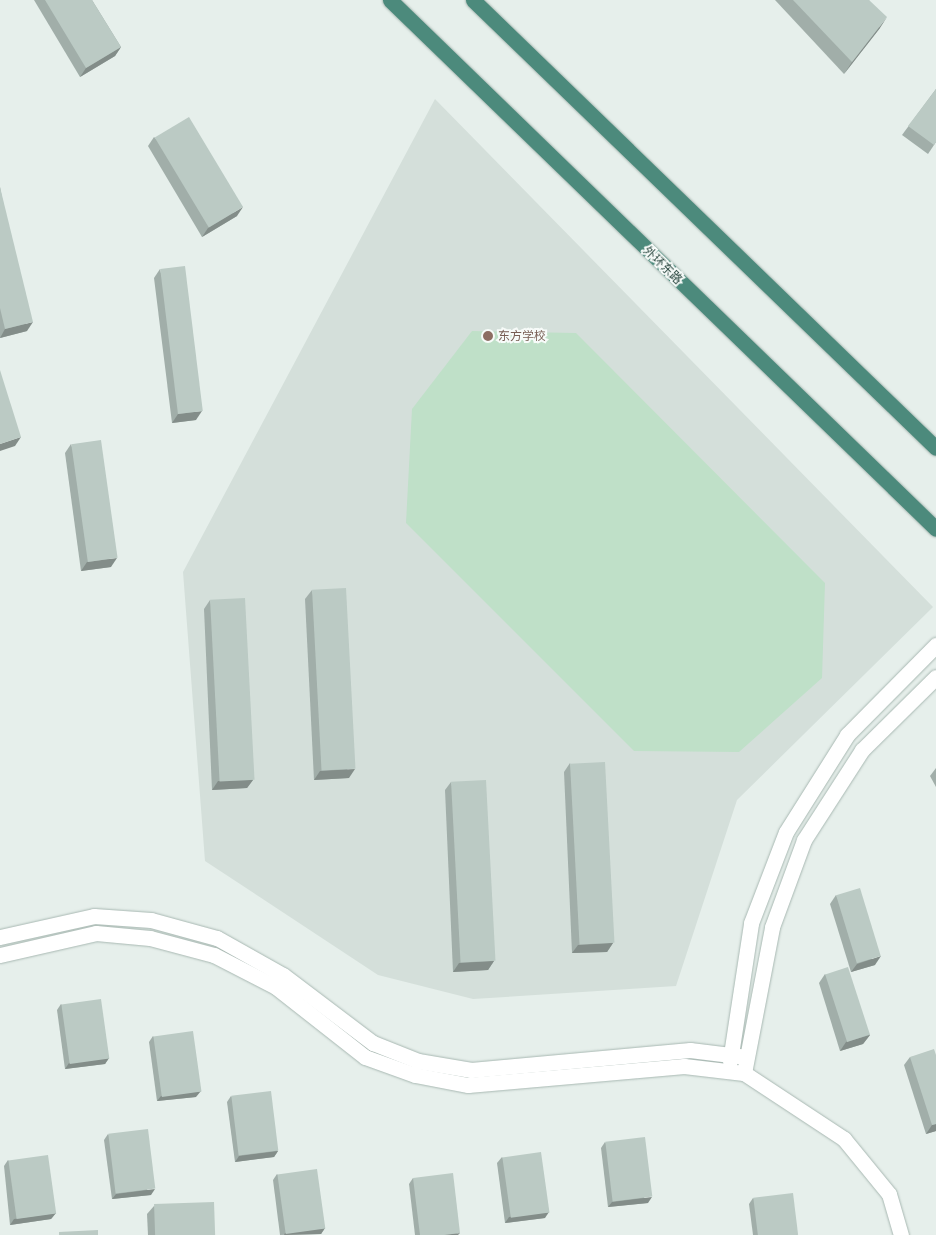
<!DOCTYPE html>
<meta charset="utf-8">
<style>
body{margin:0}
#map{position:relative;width:936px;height:1235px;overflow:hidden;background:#e6efeb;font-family:Manrope,"Noto Sans SC",sans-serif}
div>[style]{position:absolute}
.built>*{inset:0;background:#d4dfda}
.green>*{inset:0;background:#bfe0c8}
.roads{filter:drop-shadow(0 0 1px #a8b8b2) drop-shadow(0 0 1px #a8b8b2)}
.minor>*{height:15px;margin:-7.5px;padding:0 7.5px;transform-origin:7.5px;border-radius:7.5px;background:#fff}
.tertiary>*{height:15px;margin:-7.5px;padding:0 7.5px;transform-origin:7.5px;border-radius:7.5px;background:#fff}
.trunk>*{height:15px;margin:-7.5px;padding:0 7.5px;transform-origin:7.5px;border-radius:7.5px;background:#4c8a7c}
.wall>*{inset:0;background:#a1aea9}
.shaded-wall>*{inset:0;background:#838d89}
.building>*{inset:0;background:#bbcac4;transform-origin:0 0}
.dots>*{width:14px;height:14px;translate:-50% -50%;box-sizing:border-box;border:2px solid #f7fbf9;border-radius:50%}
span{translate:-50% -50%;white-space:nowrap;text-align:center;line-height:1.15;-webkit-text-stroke:4px #f7fbf9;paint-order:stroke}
.street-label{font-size:12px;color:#24423a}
.education-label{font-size:12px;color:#785e54}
.left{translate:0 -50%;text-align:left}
</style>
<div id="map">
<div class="built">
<div style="clip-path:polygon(435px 99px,933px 607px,737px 800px,676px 986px,473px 999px,378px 975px,205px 861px,183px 572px)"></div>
</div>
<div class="green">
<div style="clip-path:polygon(472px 331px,576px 333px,825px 583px,822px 678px,739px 752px,634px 751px,406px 523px,412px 409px)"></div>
</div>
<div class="roads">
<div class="minor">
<div style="left:744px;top:1073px;width:120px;rotate:33.4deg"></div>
<div style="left:844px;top:1139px;width:71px;rotate:50.7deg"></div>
<div style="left:889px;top:1194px;width:43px;rotate:73.7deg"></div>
</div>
<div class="tertiary">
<div style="left:0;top:937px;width:96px;rotate:-12.6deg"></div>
<div style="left:94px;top:916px;width:57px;rotate:4deg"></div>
<div style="left:151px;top:920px;width:68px;rotate:15.3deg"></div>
<div style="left:217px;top:938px;width:76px;rotate:29.3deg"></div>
<div style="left:283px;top:975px;width:113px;rotate:37.1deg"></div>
<div style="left:373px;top:1043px;width:48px;rotate:21.8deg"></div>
<div style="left:418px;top:1061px;width:54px;rotate:9.6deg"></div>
<div style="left:471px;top:1070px;width:220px;rotate:-5.2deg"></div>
<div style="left:690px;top:1050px;width:57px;rotate:7deg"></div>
<div style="left:0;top:955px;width:98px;rotate:-12.9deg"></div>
<div style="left:96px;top:933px;width:54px;rotate:5.3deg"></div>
<div style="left:150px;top:938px;width:66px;rotate:14.9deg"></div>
<div style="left:214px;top:955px;width:70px;rotate:27.3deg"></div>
<div style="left:276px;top:987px;width:113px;rotate:38.2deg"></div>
<div style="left:365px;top:1057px;width:53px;rotate:19.8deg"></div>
<div style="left:415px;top:1075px;width:54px;rotate:10.7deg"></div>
<div style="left:468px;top:1085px;width:217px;rotate:-5deg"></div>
<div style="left:684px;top:1066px;width:60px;rotate:6.7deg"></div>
<div style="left:744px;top:1073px;width:149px;rotate:-79.1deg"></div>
<div style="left:772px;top:927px;width:93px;rotate:-69.8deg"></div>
<div style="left:804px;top:840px;width:107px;rotate:-57.2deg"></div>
<div style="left:862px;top:750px;width:104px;rotate:-44.6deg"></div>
<div style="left:730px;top:1061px;width:140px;rotate:-81.3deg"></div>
<div style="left:751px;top:923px;width:97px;rotate:-69deg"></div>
<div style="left:786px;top:832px;width:115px;rotate:-57.8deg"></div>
<div style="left:847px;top:735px;width:127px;rotate:-45.3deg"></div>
</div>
<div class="trunk">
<div style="left:390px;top:0;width:760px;rotate:44.09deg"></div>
<div style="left:473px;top:0;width:644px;rotate:44.06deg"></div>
</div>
</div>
<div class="wall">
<div style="clip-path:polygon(34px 0,92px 0,121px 47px,115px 56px,80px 77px)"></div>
<div style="clip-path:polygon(775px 0,869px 0,880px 28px,844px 74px)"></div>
<div style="clip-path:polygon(936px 89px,936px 142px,928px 154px,902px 135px)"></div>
<div style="clip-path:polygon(154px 137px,237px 216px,202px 237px,148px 146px)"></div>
<div style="clip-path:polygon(0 187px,27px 331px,0 338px)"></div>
<div style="clip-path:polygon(160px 269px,196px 420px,172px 423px,154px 278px)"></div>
<div style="clip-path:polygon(71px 444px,111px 567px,81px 571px,65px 453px)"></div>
<div style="clip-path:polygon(312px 590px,349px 778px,314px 780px,305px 599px)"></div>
<div style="clip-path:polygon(210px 600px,253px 780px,247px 788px,212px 790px,204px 609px)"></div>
<div style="clip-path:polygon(570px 763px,613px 943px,607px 952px,572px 953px,564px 772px)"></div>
<div style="clip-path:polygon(936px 768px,936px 787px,930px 776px)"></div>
<div style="clip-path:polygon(451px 782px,494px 961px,488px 970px,453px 972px,445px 790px)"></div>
<div style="clip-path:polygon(836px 895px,875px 965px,851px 972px,830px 904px)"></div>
<div style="clip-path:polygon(825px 974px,870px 1035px,863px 1044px,840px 1051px,819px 983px)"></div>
<div style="clip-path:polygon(61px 1004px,109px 1058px,105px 1064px,65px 1069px,57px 1010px)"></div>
<div style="clip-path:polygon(153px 1036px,196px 1097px,157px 1101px,149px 1042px)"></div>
<div style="clip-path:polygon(936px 1055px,936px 1131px,926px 1134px,904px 1065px,910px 1057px)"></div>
<div style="clip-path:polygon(231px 1096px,278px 1151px,274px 1157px,235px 1162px,227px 1102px)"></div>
<div style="clip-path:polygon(108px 1134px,151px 1195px,112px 1199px,104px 1140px)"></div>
<div style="clip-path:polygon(605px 1142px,648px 1203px,608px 1207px,601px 1148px)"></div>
<div style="clip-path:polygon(502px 1157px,545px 1218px,505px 1223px,497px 1163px)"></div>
<div style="clip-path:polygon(8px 1160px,56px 1213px,51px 1219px,10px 1225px,4px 1166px)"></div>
<div style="clip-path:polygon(277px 1174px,325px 1228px,321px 1234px,280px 1235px,273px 1180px)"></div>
<div style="clip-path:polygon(413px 1178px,458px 1235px,415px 1235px,409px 1184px)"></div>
<div style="clip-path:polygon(753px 1198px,798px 1235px,753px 1235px,749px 1204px)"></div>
<div style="clip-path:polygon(154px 1206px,215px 1235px,148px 1235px,147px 1214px)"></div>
</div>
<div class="shaded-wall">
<div style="clip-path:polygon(887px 17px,880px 28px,844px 74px,852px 62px)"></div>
<div style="clip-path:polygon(121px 47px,115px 56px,80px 77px,86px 68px)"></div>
<div style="clip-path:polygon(243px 207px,237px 216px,202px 237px,208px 228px)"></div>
<div style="clip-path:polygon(33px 322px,27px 331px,0 338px,5px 329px)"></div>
<div style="clip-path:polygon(202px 411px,196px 420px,172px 423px,178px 414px)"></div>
<div style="clip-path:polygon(21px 437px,15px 446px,0 451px,0 444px)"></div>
<div style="clip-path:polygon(117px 558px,111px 567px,81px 571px,87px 562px)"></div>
<div style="clip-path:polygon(355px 769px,349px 778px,314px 780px,320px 771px)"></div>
<div style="clip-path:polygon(253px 780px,247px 788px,212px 790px,218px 781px)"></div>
<div style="clip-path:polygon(613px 943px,607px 952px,572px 953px,578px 945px)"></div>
<div style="clip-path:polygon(881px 956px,875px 965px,851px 972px,857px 964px)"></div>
<div style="clip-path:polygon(494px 961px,488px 970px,453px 972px,459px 963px)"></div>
<div style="clip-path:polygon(870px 1035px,863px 1044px,840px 1051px,846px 1042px)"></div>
<div style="clip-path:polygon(109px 1058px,105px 1064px,65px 1069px,69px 1063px)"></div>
<div style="clip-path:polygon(201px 1091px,196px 1097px,157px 1101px,161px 1096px)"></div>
<div style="clip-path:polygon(936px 1124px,936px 1131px,926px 1134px,932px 1125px)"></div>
<div style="clip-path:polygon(278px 1151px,274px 1157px,235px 1162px,239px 1156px)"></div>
<div style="clip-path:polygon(155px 1189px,151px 1195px,112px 1199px,116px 1194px)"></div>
<div style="clip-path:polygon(652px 1197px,648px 1203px,608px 1207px,612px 1202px)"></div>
<div style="clip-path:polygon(549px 1212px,545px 1218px,505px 1223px,509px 1217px)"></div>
<div style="clip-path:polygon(56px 1213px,51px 1219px,10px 1225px,14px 1219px)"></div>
<div style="clip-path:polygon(325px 1228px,321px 1234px,284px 1235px,285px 1233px)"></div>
<div style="clip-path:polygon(460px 1233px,458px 1235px,444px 1235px)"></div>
</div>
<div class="building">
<div style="clip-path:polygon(45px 0,92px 0,121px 47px,86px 68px)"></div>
<div style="clip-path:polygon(793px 0,869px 0,887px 17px,852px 62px)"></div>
<div style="clip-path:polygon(936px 89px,936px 142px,934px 145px,908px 126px)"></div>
<div style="left:189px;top:117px;width:105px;height:40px;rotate:59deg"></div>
<div style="clip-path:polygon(0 187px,33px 322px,5px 329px,0 308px)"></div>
<div style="left:185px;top:266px;width:146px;height:25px;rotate:83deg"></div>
<div style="clip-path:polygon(0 370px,21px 437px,0 444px)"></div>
<div style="left:101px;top:440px;width:119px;height:30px;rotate:82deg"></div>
<div style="left:346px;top:588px;width:181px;height:34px;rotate:87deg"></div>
<div style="left:245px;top:598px;width:182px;height:35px;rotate:87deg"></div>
<div style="left:605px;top:762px;width:181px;height:35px;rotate:87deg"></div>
<div style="left:486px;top:780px;width:181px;height:35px;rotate:87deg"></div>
<div style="left:860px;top:888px;width:71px;height:25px;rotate:73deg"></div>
<div style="left:848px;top:967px;width:71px;height:24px;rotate:72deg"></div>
<div style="left:101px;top:999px;width:60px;height:40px;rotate:82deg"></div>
<div style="left:193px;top:1031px;width:61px;height:40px;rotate:82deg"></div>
<div style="clip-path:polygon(934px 1049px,936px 1055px,936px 1124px,932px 1125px,910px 1057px)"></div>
<div style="left:271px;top:1091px;width:60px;height:40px;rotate:83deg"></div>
<div style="left:148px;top:1129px;width:60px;height:40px;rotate:83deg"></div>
<div style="left:645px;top:1137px;width:60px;height:40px;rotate:83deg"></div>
<div style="left:541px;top:1152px;width:61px;height:39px;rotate:82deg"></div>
<div style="left:48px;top:1155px;width:59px;height:40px;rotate:82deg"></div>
<div style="left:317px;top:1169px;width:60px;height:40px;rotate:82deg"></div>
<div style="clip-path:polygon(453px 1173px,460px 1233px,444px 1235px,420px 1235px,413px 1178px)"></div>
<div style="left:793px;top:1193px;width:42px;height:40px;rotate:83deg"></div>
<div style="left:214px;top:1202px;width:33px;height:60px;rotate:88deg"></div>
<div style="clip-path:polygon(98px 1230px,98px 1235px,59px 1235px,59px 1232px)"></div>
</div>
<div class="dots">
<div style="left:488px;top:336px;background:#8d6e63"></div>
</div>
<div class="street-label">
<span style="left:663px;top:265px;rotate:44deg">外环东路</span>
</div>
<div class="education-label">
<span class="left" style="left:498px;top:336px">东方学校</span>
</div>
</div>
